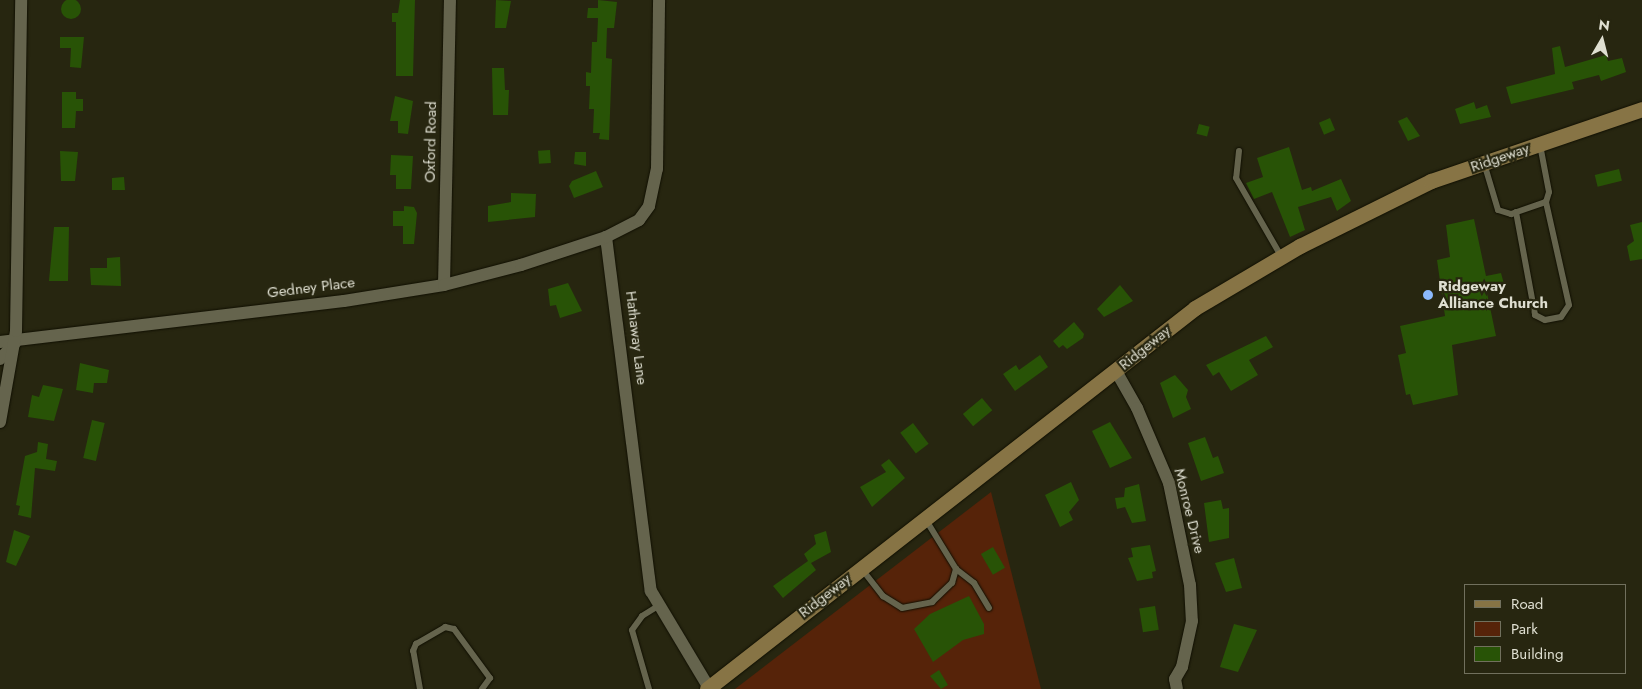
<!DOCTYPE html>
<style>
body{margin:0}
#map{position:relative;width:1642px;height:689px;overflow:hidden;background:#272610;font-family:Jost,sans-serif}
div>[style]{position:absolute}
.green>*{inset:0;background:#562309}
.building>*{inset:0;background:#285306;transform-origin:0 0}
.round{border-radius:50%}
.roads{filter:drop-shadow(0 0 1px #100f00) drop-shadow(0 0 1px #100f00)}
.lane>*{height:6px;margin:-3px;padding:0 3px;transform-origin:3px;border-radius:3px;background:#65644d}
.street>*{height:12px;margin:-6px;padding:0 6px;transform-origin:6px;border-radius:6px;background:#65644d}
.secondary>*{height:15px;margin:-7.5px;padding:0 7.5px;transform-origin:7.5px;border-radius:7.5px;background:#877445}
.dots>*{width:14px;height:14px;translate:-50% -50%;box-sizing:border-box;border:2px solid #272610;border-radius:50%}
span{translate:-50% -50%;white-space:nowrap;text-align:center;line-height:1.15;-webkit-text-stroke:4.5px #272610;paint-order:stroke}
.street-label{font-size:15px;color:#dfdfd1}
.poi-label{font-size:15px;color:#dfdfd1;font-weight:700}
.left{translate:0 -50%;text-align:left}
.legend{position:absolute;left:1464px;top:584px;width:162px;height:90px;box-sizing:border-box;background:#272610;border:1px solid #71705d;margin:0;padding:6px 9px;list-style:none;font-size:15px;color:#dfdfd1}
.legend li{display:flex;align-items:center;gap:10px;height:25px}
.legend b{width:25px;border:1px solid #71705d}
.north{position:absolute;left:1577px;top:15px;width:50px;height:50px;-webkit-text-stroke:4px #272610;paint-order:stroke;rotate:8deg;font-size:14px;font-weight:700;line-height:20px;text-align:center;color:#dfdfd1}
.north::after{content:'';display:block;margin:auto;width:18px;height:22px;background:#dfdfd1;clip-path:polygon(50% 0,100% 100%,50% 72%,0 100%)}
</style>
<div id="map">
<div class="green">
<div style="clip-path:polygon(991px 492px,1041px 689px,735px 689px)"></div>
</div>
<div class="building">
<div class="round" style="left:61px;top:-1px;width:20px;height:20px"></div>
<div style="clip-path:polygon(400px 0,415px 0,413px 76px,396px 76px,396px 22px,392px 22px,392px 13px,398px 13px)"></div>
<div style="clip-path:polygon(496px 0,511px 1px,506px 28px,495px 28px)"></div>
<div style="clip-path:polygon(598px 0,617px 2px,614px 28px,607px 28px,606px 58px,612px 59px,609px 140px,599px 139px,600px 133px,593px 133px,594px 109px,589px 109px,590px 86px,586px 86px,586px 72px,591px 73px,592px 42px,597px 42px,598px 18px,587px 18px,588px 8px,598px 8px)"></div>
<div style="clip-path:polygon(60px 37px,84px 37px,81px 68px,70px 67px,71px 48px,60px 48px)"></div>
<div style="clip-path:polygon(1560px 46px,1565px 67px,1606px 55px,1608px 61px,1622px 58px,1626px 72px,1601px 81px,1599px 75px,1572px 82px,1574px 89px,1511px 104px,1506px 87px,1555px 74px,1552px 48px)"></div>
<div style="clip-path:polygon(492px 68px,504px 68px,505px 90px,509px 90px,508px 115px,493px 115px)"></div>
<div style="clip-path:polygon(62px 92px,76px 92px,76px 99px,83px 99px,83px 111px,76px 111px,75px 128px,62px 128px)"></div>
<div style="clip-path:polygon(395px 96px,413px 101px,408px 134px,398px 133px,398px 121px,390px 121px)"></div>
<div style="clip-path:polygon(1474px 102px,1476px 109px,1487px 105px,1491px 117px,1460px 124px,1455px 109px)"></div>
<div style="clip-path:polygon(1407px 117px,1420px 136px,1408px 141px,1398px 121px)"></div>
<div style="left:1330px;top:118px;width:13px;height:12px;rotate:67deg"></div>
<div style="left:1199px;top:124px;width:11px;height:10px;rotate:15deg"></div>
<div style="clip-path:polygon(1289px 147px,1302px 190px,1311px 187px,1312px 191px,1341px 179px,1351px 201px,1337px 211px,1331px 197px,1298px 207px,1305px 230px,1290px 237px,1272px 192px,1254px 199px,1246px 183px,1263px 177px,1257px 158px)"></div>
<div style="left:550px;top:150px;width:13px;height:12px;rotate:86deg"></div>
<div style="clip-path:polygon(60px 151px,78px 152px,75px 181px,61px 181px)"></div>
<div style="clip-path:polygon(575px 152px,586px 152px,586px 166px,574px 164px)"></div>
<div style="clip-path:polygon(391px 155px,413px 156px,411px 189px,396px 189px,396px 175px,390px 175px)"></div>
<div style="left:1619px;top:169px;width:12px;height:25px;rotate:76deg"></div>
<div style="clip-path:polygon(596px 171px,603px 187px,574px 198px,569px 186px,572px 181px)"></div>
<div style="clip-path:polygon(124px 177px,125px 190px,112px 190px,112px 178px)"></div>
<div style="clip-path:polygon(511px 193px,536px 194px,535px 217px,488px 222px,488px 206px,511px 202px)"></div>
<div style="clip-path:polygon(404px 206px,414px 207px,417px 213px,414px 244px,403px 244px,403px 226px,393px 226px,393px 211px,404px 211px)"></div>
<div style="clip-path:polygon(1474px 219px,1486px 276px,1501px 273px,1504px 284px,1486px 288px,1496px 336px,1452px 345px,1458px 395px,1413px 405px,1410px 394px,1406px 395px,1398px 355px,1406px 353px,1400px 326px,1445px 316px,1437px 260px,1450px 257px,1446px 225px)"></div>
<div style="clip-path:polygon(1642px 222px,1642px 259px,1630px 261px,1627px 246px,1634px 241px,1630px 225px)"></div>
<div style="clip-path:polygon(54px 227px,69px 227px,68px 281px,49px 281px)"></div>
<div style="clip-path:polygon(120px 257px,121px 286px,91px 285px,90px 268px,107px 268px,107px 258px)"></div>
<div style="clip-path:polygon(568px 283px,582px 311px,560px 318px,556px 305px,550px 306px,548px 289px)"></div>
<div style="clip-path:polygon(1120px 285px,1133px 301px,1104px 317px,1097px 309px)"></div>
<div style="clip-path:polygon(1074px 322px,1084px 334px,1083px 338px,1067px 349px,1063px 345px,1059px 348px,1053px 341px)"></div>
<div style="clip-path:polygon(1266px 336px,1273px 347px,1249px 360px,1258px 375px,1231px 391px,1219px 372px,1213px 376px,1206px 365px)"></div>
<div style="clip-path:polygon(1040px 355px,1048px 367px,1015px 391px,1003px 374px,1016px 365px,1019px 370px)"></div>
<div style="clip-path:polygon(80px 363px,109px 370px,107px 383px,94px 383px,93px 393px,76px 390px)"></div>
<div style="clip-path:polygon(1175px 375px,1188px 390px,1186px 397px,1191px 409px,1173px 418px,1160px 383px)"></div>
<div style="clip-path:polygon(43px 385px,63px 389px,54px 421px,28px 417px,32px 395px,39px 397px)"></div>
<div style="left:982px;top:398px;width:16px;height:25px;rotate:50deg"></div>
<div style="left:92px;top:420px;width:13px;height:39px;rotate:13deg"></div>
<div style="clip-path:polygon(1110px 422px,1132px 458px,1110px 468px,1092px 431px)"></div>
<div style="left:913px;top:423px;width:26px;height:16px;rotate:53deg"></div>
<div style="clip-path:polygon(1205px 437px,1213px 458px,1218px 456px,1224px 473px,1201px 481px,1188px 443px)"></div>
<div style="clip-path:polygon(38px 442px,48px 444px,46px 459px,57px 461px,55px 471px,35px 468px,31px 518px,18px 515px,20px 506px,16px 505px,25px 456px,37px 452px)"></div>
<div style="clip-path:polygon(889px 459px,905px 478px,872px 507px,860px 487px,886px 472px,881px 465px)"></div>
<div style="clip-path:polygon(1071px 482px,1079px 500px,1069px 512px,1073px 520px,1060px 527px,1045px 495px)"></div>
<div style="clip-path:polygon(1139px 484px,1146px 521px,1132px 523px,1125px 507px,1117px 509px,1115px 498px,1124px 497px,1125px 488px)"></div>
<div style="clip-path:polygon(1221px 500px,1223px 509px,1229px 508px,1229px 538px,1209px 542px,1204px 503px)"></div>
<div style="clip-path:polygon(14px 530px,30px 536px,16px 566px,6px 562px)"></div>
<div style="clip-path:polygon(826px 531px,831px 552px,811px 563px,816px 570px,783px 598px,773px 586px,808px 561px,804px 554px,816px 544px,814px 535px)"></div>
<div style="clip-path:polygon(1150px 545px,1156px 571px,1152px 572px,1153px 578px,1137px 581px,1128px 558px,1133px 557px,1131px 548px)"></div>
<div style="left:993px;top:547px;width:24px;height:14px;rotate:60deg"></div>
<div style="clip-path:polygon(1234px 558px,1242px 588px,1226px 592px,1215px 563px)"></div>
<div style="clip-path:polygon(969px 596px,984px 624px,984px 634px,963px 640px,933px 662px,914px 629px,930px 614px)"></div>
<div style="left:1155px;top:606px;width:24px;height:16px;rotate:81deg"></div>
<div style="clip-path:polygon(1234px 624px,1257px 630px,1238px 672px,1220px 667px)"></div>
<div style="clip-path:polygon(939px 670px,948px 685px,941px 689px,930px 676px)"></div>
</div>
<div class="roads">
<div class="lane">
<div style="left:1239px;top:151px;width:27px;rotate:96deg"></div>
<div style="left:1236px;top:178px;width:90px;rotate:60deg"></div>
<div style="left:1484px;top:163px;width:49px;rotate:73.4deg"></div>
<div style="left:1498px;top:210px;width:14px;rotate:17deg"></div>
<div style="left:1511px;top:214px;width:37px;rotate:-19deg"></div>
<div style="left:1546px;top:202px;width:10px;rotate:-73deg"></div>
<div style="left:1549px;top:192px;width:48px;rotate:-100.8deg"></div>
<div style="left:1516px;top:212px;width:105px;rotate:79.5deg"></div>
<div style="left:1535px;top:315px;width:11px;rotate:27deg"></div>
<div style="left:1545px;top:320px;width:16px;rotate:-11deg"></div>
<div style="left:1561px;top:317px;width:14px;rotate:-56deg"></div>
<div style="left:1569px;top:305px;width:106px;rotate:-102.6deg"></div>
<div style="left:861px;top:568px;width:36px;rotate:52deg"></div>
<div style="left:883px;top:596px;width:22px;rotate:32deg"></div>
<div style="left:902px;top:608px;width:31px;rotate:-11deg"></div>
<div style="left:932px;top:602px;width:28px;rotate:-44deg"></div>
<div style="left:952px;top:583px;width:15px;rotate:-74deg"></div>
<div style="left:956px;top:569px;width:57px;rotate:-121.5deg"></div>
<div style="left:956px;top:569px;width:23px;rotate:38deg"></div>
<div style="left:974px;top:583px;width:29px;rotate:59deg"></div>
<div style="left:420px;top:689px;width:39px;rotate:-100deg"></div>
<div style="left:413px;top:651px;width:8px;rotate:-67deg"></div>
<div style="left:416px;top:644px;width:34px;rotate:-30deg"></div>
<div style="left:445px;top:627px;width:9px;rotate:13deg"></div>
<div style="left:454px;top:629px;width:61px;rotate:53.7deg"></div>
<div style="left:490px;top:678px;width:14px;rotate:126deg"></div>
<div style="left:649px;top:689px;width:61px;rotate:-106.1deg"></div>
<div style="left:632px;top:630px;width:17px;rotate:-54deg"></div>
<div style="left:642px;top:616px;width:19px;rotate:-32deg"></div>
</div>
<div class="street">
<div style="left:606px;top:237px;width:357px;rotate:82.8deg"></div>
<div style="left:651px;top:591px;width:113px;rotate:59.1deg"></div>
<div style="left:444px;top:285px;width:285px;rotate:-88.8deg"></div>
<div style="left:0;top:342px;width:346px;rotate:-6.8deg"></div>
<div style="left:344px;top:301px;width:101px;rotate:-9.1deg"></div>
<div style="left:444px;top:285px;width:80px;rotate:-14.6deg"></div>
<div style="left:521px;top:265px;width:89px;rotate:-18.2deg"></div>
<div style="left:606px;top:237px;width:37px;rotate:-27deg"></div>
<div style="left:639px;top:220px;width:17px;rotate:-54deg"></div>
<div style="left:649px;top:206px;width:38px;rotate:-78deg"></div>
<div style="left:657px;top:169px;width:169px;rotate:-89.3deg"></div>
<div style="left:0;top:359px;width:22px;rotate:-47deg"></div>
<div style="left:1116px;top:371px;width:43px;rotate:60.4deg"></div>
<div style="left:1137px;top:408px;width:82px;rotate:66.9deg"></div>
<div style="left:1169px;top:483px;width:104px;rotate:78.4deg"></div>
<div style="left:1190px;top:585px;width:36px;rotate:87deg"></div>
<div style="left:1192px;top:621px;width:47px;rotate:102.3deg"></div>
<div style="left:1182px;top:667px;width:14px;rotate:120deg"></div>
<div style="left:1175px;top:679px;width:10px;rotate:79deg"></div>
<div style="left:0;top:422px;width:92px;rotate:-80deg"></div>
<div style="left:16px;top:331px;width:331px;rotate:-89.1deg"></div>
</div>
<div class="secondary">
<div style="left:707px;top:689px;width:619px;rotate:-37.98deg"></div>
<div style="left:1195px;top:308px;width:122px;rotate:-30.6deg"></div>
<div style="left:1300px;top:246px;width:146px;rotate:-26.4deg"></div>
<div style="left:1431px;top:181px;width:223px;rotate:-18.8deg"></div>
</div>
</div>
<div class="dots">
<div style="left:1428px;top:295px;background:#8bb9fc"></div>
</div>
<div class="street-label">
<span style="left:431px;top:142px;rotate:-89deg">Oxford Road</span>
<span style="left:1500px;top:158px;rotate:-19deg">Ridgeway</span>
<span style="left:311px;top:288px;rotate:-7deg">Gedney Place</span>
<span style="left:636px;top:338px;rotate:83deg">Hathaway Lane</span>
<span style="left:1145px;top:348px;rotate:-39deg">Ridgeway</span>
<span style="left:1189px;top:511px;rotate:76deg">Monroe Drive</span>
<span style="left:825px;top:596px;rotate:-38deg">Ridgeway</span>
</div>
<div class="poi-label">
<span class="left" style="left:1438px;top:295px">Ridgeway<br>Alliance Church</span>
</div>
<ul class="legend">
<li><b style="height:6px;background:#877445"></b>Road</li>
<li><b style="height:14px;background:#562309"></b>Park</li>
<li><b style="height:14px;background:#285306"></b>Building</li>
</ul>
<div class="north">N</div>
</div>
